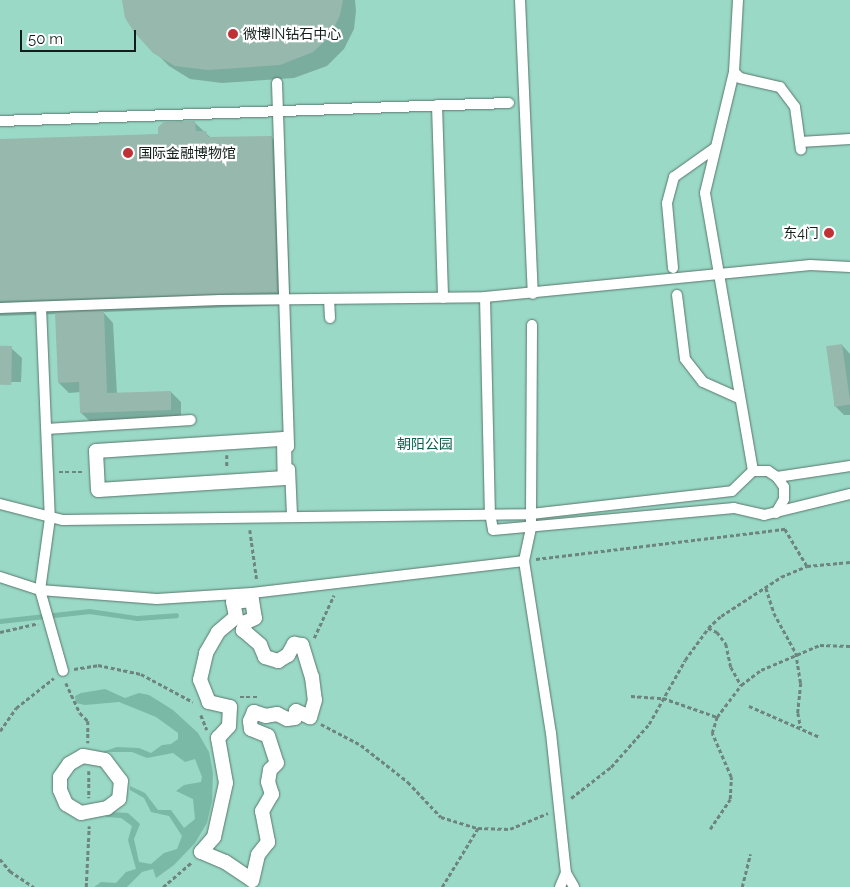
<!DOCTYPE html>
<meta charset="utf-8">
<style>
body{margin:0}
#map{position:relative;width:850px;height:887px;overflow:hidden;background:#d5f6ec;font-family:Raleway,"Noto Sans SC",sans-serif}
div>[style]{position:absolute}
.green>*{inset:0;background:#9ad9c6;transform-origin:0 0}
.water>*{inset:0;background:#7bb9a7}
.shadow>*{inset:0;background:#0003}
.stream>*{height:4.5px;margin:-2.25px;padding:0 2.25px;transform-origin:2.25px;border-radius:2.25px;background:#7bb9a7}
.building>*{inset:0;background:#97b8ad;transform-origin:0 0}
.path>*{height:2.5px;margin-top:-1.25px;transform-origin:0;background:repeating-linear-gradient(90deg,#6e857e 0 4px,transparent 0 6.5px)}
.roads{filter:drop-shadow(0 0 1px #58776d) drop-shadow(0 0 1px #58776d)}
.service>*{height:10px;margin:-5px;padding:0 5px;transform-origin:5px;border-radius:5px;background:#fff}
.pedestrian>*{height:14px;margin:-7px;padding:0 7px;transform-origin:7px;border-radius:7px;background:#fff}
.dots>*{width:14px;height:14px;translate:-50% -50%;box-sizing:border-box;border:2px solid #fff;border-radius:50%}
span{translate:-50% -50%;white-space:nowrap;text-align:center;line-height:1.15;-webkit-text-stroke:4.5px #fff;paint-order:stroke}
.poi-label{font-size:14px;color:#111e1a}
.left{translate:0 -50%;text-align:left}
.right{translate:-100% -50%;text-align:right}
.park-label{font-size:14px;color:#0f6250}
.scale{position:absolute;left:20px;top:30px;width:116px;height:22px;box-sizing:border-box;border:2px solid #111e1a;border-top:0;padding-left:6px;font-size:15px;line-height:18px;white-space:nowrap;color:#111e1a;-webkit-text-stroke:4px #fff;paint-order:stroke}
</style>
<div id="map">
<div class="green">
<div style="left:0;top:0;width:850px;height:887px"></div>
</div>
<div class="water">
<div style="clip-path:polygon(105px 689px,125px 698px,139px 693px,149px 695px,173px 710px,198px 733px,209px 752px,213px 773px,212px 801px,207px 823px,195px 843px,174px 865px,156px 878px,153px 869px,142px 872px,127px 887px,94px 887px,101px 882px,116px 883px,126px 872px,136px 869px,128px 840px,132px 826px,121px 818px,106px 817px,111px 812px,128px 813px,140px 824px,134px 839px,139px 862px,151px 864px,164px 853px,177px 849px,182px 836px,169px 816px,151px 812px,144px 798px,130px 790px,130px 786px,145px 793px,158px 810px,171px 810px,184px 828px,195px 819px,193px 799px,176px 791px,184px 785px,201px 782px,202px 777px,195px 759px,185px 762px,173px 753px,147px 758px,132px 752px,102px 752px,117px 747px,139px 748px,151px 753px,162px 745px,171px 744px,178px 739px,178px 733px,156px 717px,119px 702px,85px 705px,76px 703px,75px 696px,81px 693px)"></div>
</div>
<div class="shadow">
<div style="clip-path:polygon(125px 0,355px 0,356px 11px,354px 29px,344px 49px,327px 66px,294px 78px,222px 83px,190px 79px,169px 66px,135px 32px)"></div>
<div style="clip-path:polygon(194px 122px,211px 138px,271px 137px,285px 151px,290px 305px,103px 312px,113px 323px,117px 394px,171px 392px,181px 402px,181px 420px,92px 423px,81px 413px,81px 392px,69px 393px,59px 383px,57px 314px,0 316px,0 141px,159px 135px)"></div>
<div style="clip-path:polygon(842px 345px,850px 354px,850px 415px,844px 415px,834px 405px)"></div>
<div style="clip-path:polygon(0 348px,11px 348px,22px 358px,21px 382px,0 382px)"></div>
</div>
<div class="stream">
<div style="left:0;top:621px;width:90px;rotate:-6.4deg"></div>
<div style="left:89px;top:611px;width:49px;rotate:8.3deg"></div>
<div style="left:137px;top:618px;width:39px;rotate:-4deg"></div>
</div>
<div class="building">
<div style="clip-path:polygon(122px 0,343px 0,340px 15px,330px 36px,313px 52px,280px 65px,208px 70px,175px 66px,153px 53px,134px 32px,125px 18px)"></div>
<div style="clip-path:polygon(195px 121px,196px 131px,206px 131px,208px 137px,272px 136px,277px 292px,0 301px,0 139px,158px 134px,158px 127px,164px 122px)"></div>
<div style="clip-path:polygon(104px 311px,107px 393px,171px 391px,171px 410px,80px 413px,79px 382px,58px 383px,55px 313px)"></div>
<div style="left:842px;top:344px;width:61px;height:16px;rotate:82deg"></div>
<div style="left:12px;top:346px;width:39px;height:12px;rotate:91deg"></div>
</div>
<div class="path">
<div style="left:227px;top:455px;width:12px;rotate:90deg"></div>
<div style="left:59px;top:472px;width:24px"></div>
<div style="left:250px;top:530px;width:51px;rotate:82.2deg"></div>
<div style="left:536px;top:559px;width:251px;rotate:-6.9deg"></div>
<div style="left:785px;top:529px;width:43px;rotate:59.3deg"></div>
<div style="left:766px;top:588px;width:26px;rotate:72deg"></div>
<div style="left:774px;top:613px;width:46px;rotate:61.2deg"></div>
<div style="left:796px;top:653px;width:30px;rotate:81deg"></div>
<div style="left:801px;top:683px;width:30px;rotate:96deg"></div>
<div style="left:798px;top:713px;width:15px;rotate:79deg"></div>
<div style="left:708px;top:628px;width:10px;rotate:24deg"></div>
<div style="left:717px;top:632px;width:15px;rotate:53deg"></div>
<div style="left:726px;top:644px;width:24px;rotate:78deg"></div>
<div style="left:731px;top:667px;width:21px;rotate:61deg"></div>
<div style="left:0;top:632px;width:39px;rotate:-13deg"></div>
<div style="left:314px;top:638px;width:47px;rotate:-65.1deg"></div>
<div style="left:74px;top:669px;width:24px;rotate:-9deg"></div>
<div style="left:98px;top:665px;width:44px;rotate:11.8deg"></div>
<div style="left:141px;top:674px;width:59px;rotate:28.3deg"></div>
<div style="left:66px;top:683px;width:33px;rotate:65deg"></div>
<div style="left:80px;top:713px;width:11px;rotate:45deg"></div>
<div style="left:88px;top:721px;width:22px;rotate:90deg"></div>
<div style="left:631px;top:696px;width:32px;rotate:4deg"></div>
<div style="left:663px;top:698px;width:57px;rotate:19.4deg"></div>
<div style="left:240px;top:697px;width:19px"></div>
<div style="left:749px;top:706px;width:77px;rotate:23.6deg"></div>
<div style="left:201px;top:715px;width:16px;rotate:68deg"></div>
<div style="left:321px;top:724px;width:45px;rotate:27.7deg"></div>
<div style="left:361px;top:745px;width:60px;rotate:38.2deg"></div>
<div style="left:408px;top:782px;width:48px;rotate:46.7deg"></div>
<div style="left:441px;top:817px;width:39px;rotate:17deg"></div>
<div style="left:478px;top:828px;width:32px;rotate:2deg"></div>
<div style="left:510px;top:829px;width:41px;rotate:-22.8deg"></div>
<div style="left:0;top:731px;width:28px;rotate:-55deg"></div>
<div style="left:16px;top:708px;width:48px;rotate:-38.3deg"></div>
<div style="left:89px;top:771px;width:27px;rotate:90deg"></div>
<div style="left:571px;top:798px;width:51px;rotate:-37.8deg"></div>
<div style="left:611px;top:767px;width:57px;rotate:-48.5deg"></div>
<div style="left:649px;top:724px;width:73px;rotate:-60.6deg"></div>
<div style="left:685px;top:660px;width:39px;rotate:-54deg"></div>
<div style="left:708px;top:628px;width:18px;rotate:-43deg"></div>
<div style="left:721px;top:616px;width:72px;rotate:-33deg"></div>
<div style="left:781px;top:577px;width:28px;rotate:-23deg"></div>
<div style="left:807px;top:566px;width:43px;rotate:-5.3deg"></div>
<div style="left:710px;top:829px;width:36px;rotate:-56deg"></div>
<div style="left:730px;top:799px;width:22px;rotate:-87deg"></div>
<div style="left:731px;top:777px;width:48px;rotate:-113.4deg"></div>
<div style="left:712px;top:733px;width:17px;rotate:-73deg"></div>
<div style="left:717px;top:717px;width:40px;rotate:-53deg"></div>
<div style="left:741px;top:685px;width:25px;rotate:-37deg"></div>
<div style="left:761px;top:670px;width:64px;rotate:-23deg"></div>
<div style="left:820px;top:645px;width:30px;rotate:2deg"></div>
<div style="left:0;top:859px;width:16px;rotate:50deg"></div>
<div style="left:10px;top:871px;width:29px;rotate:34deg"></div>
<div style="left:86px;top:887px;width:61px;rotate:-87.2deg"></div>
<div style="left:163px;top:887px;width:38px;rotate:-41deg"></div>
<div style="left:442px;top:887px;width:69px;rotate:-58.6deg"></div>
<div style="left:742px;top:887px;width:34px;rotate:-76deg"></div>
</div>
<div class="roads">
<div class="service">
<div style="left:520px;top:0;width:294px;rotate:87.5deg"></div>
<div style="left:738px;top:0;width:72px;rotate:93.2deg"></div>
<div style="left:734px;top:72px;width:124px;rotate:103.5deg"></div>
<div style="left:705px;top:193px;width:282px;rotate:80.2deg"></div>
<div style="left:734px;top:72px;width:8px;rotate:45deg"></div>
<div style="left:740px;top:78px;width:41px;rotate:12.7deg"></div>
<div style="left:780px;top:87px;width:25px;rotate:53deg"></div>
<div style="left:795px;top:107px;width:43px;rotate:82.1deg"></div>
<div style="left:277px;top:83px;width:364px;rotate:88.1deg"></div>
<div style="left:437px;top:105px;width:193px;rotate:88.2deg"></div>
<div style="left:0;top:121px;width:509px;rotate:-2.03deg"></div>
<div style="left:800px;top:142px;width:50px;rotate:-3.4deg"></div>
<div style="left:673px;top:268px;width:65px;rotate:-95.3deg"></div>
<div style="left:667px;top:203px;width:27px;rotate:-75deg"></div>
<div style="left:674px;top:177px;width:50px;rotate:-35.3deg"></div>
<div style="left:677px;top:295px;width:64px;rotate:82.9deg"></div>
<div style="left:685px;top:359px;width:29px;rotate:52deg"></div>
<div style="left:703px;top:382px;width:39px;rotate:24deg"></div>
<div style="left:485px;top:297px;width:216px;rotate:88.7deg"></div>
<div style="left:490px;top:513px;width:17px;rotate:80deg"></div>
<div style="left:493px;top:530px;width:242px;rotate:-5.2deg"></div>
<div style="left:734px;top:508px;width:31px;rotate:13deg"></div>
<div style="left:764px;top:515px;width:89px;rotate:-13.7deg"></div>
<div style="left:329px;top:299px;width:19px;rotate:87deg"></div>
<div style="left:41px;top:307px;width:211px;rotate:87.6deg"></div>
<div style="left:50px;top:518px;width:73px;rotate:97.9deg"></div>
<div style="left:40px;top:590px;width:84px;rotate:74.1deg"></div>
<div style="left:0;top:308px;width:220px;rotate:-2.1deg"></div>
<div style="left:220px;top:300px;width:265px;rotate:-0.6deg"></div>
<div style="left:485px;top:297px;width:327px;rotate:-5.6deg"></div>
<div style="left:810px;top:265px;width:40px;rotate:2.9deg"></div>
<div style="left:532px;top:325px;width:203px;rotate:90.3deg"></div>
<div style="left:531px;top:528px;width:34px;rotate:102deg"></div>
<div style="left:524px;top:561px;width:174px;rotate:81.1deg"></div>
<div style="left:551px;top:733px;width:141px;rotate:83.9deg"></div>
<div style="left:566px;top:873px;width:16px;rotate:60deg"></div>
<div style="left:47px;top:429px;width:144px;rotate:-3.6deg"></div>
<div style="left:290px;top:469px;width:46px;rotate:87.5deg"></div>
<div style="left:0;top:504px;width:65px;rotate:14.3deg"></div>
<div style="left:63px;top:520px;width:468px;rotate:-0.7deg"></div>
<div style="left:531px;top:514px;width:202px;rotate:-6.5deg"></div>
<div style="left:732px;top:491px;width:29px;rotate:-44deg"></div>
<div style="left:753px;top:471px;width:15px"></div>
<div style="left:768px;top:471px;width:11px;rotate:34deg"></div>
<div style="left:777px;top:477px;width:74px;rotate:-8.6deg"></div>
<div style="left:776px;top:513px;width:16px;rotate:-60deg"></div>
<div style="left:784px;top:499px;width:12px;rotate:-90deg"></div>
<div style="left:784px;top:487px;width:12px;rotate:-125deg"></div>
<div style="left:0;top:577px;width:42px;rotate:18deg"></div>
<div style="left:40px;top:590px;width:117px;rotate:4.4deg"></div>
<div style="left:157px;top:599px;width:95px;rotate:-3.6deg"></div>
<div style="left:252px;top:593px;width:274px;rotate:-6.7deg"></div>
<div style="left:560px;top:887px;width:15px;rotate:-67deg"></div>
</div>
<div class="pedestrian">
<div style="left:284px;top:439px;width:39px;rotate:89deg"></div>
<div style="left:285px;top:478px;width:187px;rotate:176.3deg"></div>
<div style="left:98px;top:490px;width:39px;rotate:-93deg"></div>
<div style="left:96px;top:451px;width:188px;rotate:-3.7deg"></div>
<div style="left:252px;top:600px;width:18px;rotate:81deg"></div>
<div style="left:255px;top:618px;width:10px;rotate:156deg"></div>
<div style="left:246px;top:622px;width:9px;rotate:111deg"></div>
<div style="left:243px;top:630px;width:23px;rotate:41deg"></div>
<div style="left:260px;top:645px;width:13px;rotate:67deg"></div>
<div style="left:265px;top:657px;width:14px;rotate:17deg"></div>
<div style="left:278px;top:661px;width:12px;rotate:-31deg"></div>
<div style="left:288px;top:655px;width:13px;rotate:-61deg"></div>
<div style="left:294px;top:644px;width:8px;rotate:7deg"></div>
<div style="left:302px;top:645px;width:34px;rotate:73deg"></div>
<div style="left:312px;top:677px;width:23px;rotate:83deg"></div>
<div style="left:315px;top:700px;width:18px;rotate:106deg"></div>
<div style="left:310px;top:717px;width:15px;rotate:-157deg"></div>
<div style="left:296px;top:711px;width:7px;rotate:98deg"></div>
<div style="left:295px;top:718px;width:8px;rotate:173deg"></div>
<div style="left:287px;top:719px;width:11px;rotate:-153deg"></div>
<div style="left:277px;top:714px;width:11px;rotate:170deg"></div>
<div style="left:266px;top:716px;width:13px;rotate:-162deg"></div>
<div style="left:254px;top:712px;width:10px;rotate:114deg"></div>
<div style="left:250px;top:721px;width:8px;rotate:83deg"></div>
<div style="left:251px;top:729px;width:18px;rotate:22deg"></div>
<div style="left:268px;top:736px;width:28px;rotate:72deg"></div>
<div style="left:277px;top:763px;width:10px;rotate:135deg"></div>
<div style="left:270px;top:770px;width:12px;rotate:99deg"></div>
<div style="left:268px;top:782px;width:13px;rotate:72deg"></div>
<div style="left:272px;top:794px;width:20px;rotate:120deg"></div>
<div style="left:262px;top:811px;width:32px;rotate:79deg"></div>
<div style="left:268px;top:842px;width:16px;rotate:128deg"></div>
<div style="left:258px;top:855px;width:26px;rotate:103deg"></div>
<div style="left:252px;top:880px;width:32px;rotate:-146deg"></div>
<div style="left:225px;top:862px;width:26px;rotate:-157deg"></div>
<div style="left:201px;top:852px;width:20px;rotate:-49deg"></div>
<div style="left:214px;top:837px;width:55px;rotate:-77.5deg"></div>
<div style="left:226px;top:783px;width:46px;rotate:-100.1deg"></div>
<div style="left:218px;top:738px;width:16px;rotate:-47deg"></div>
<div style="left:229px;top:726px;width:19px;rotate:-87deg"></div>
<div style="left:230px;top:707px;width:22px;rotate:-167deg"></div>
<div style="left:209px;top:702px;width:24px;rotate:-112deg"></div>
<div style="left:200px;top:680px;width:28px;rotate:-77deg"></div>
<div style="left:206px;top:653px;width:24px;rotate:-60deg"></div>
<div style="left:218px;top:632px;width:23px;rotate:-40deg"></div>
<div style="left:236px;top:617px;width:15px;rotate:-101deg"></div>
<div style="left:233px;top:602px;width:19px;rotate:-6deg"></div>
<div style="left:83px;top:756px;width:22px;rotate:10deg"></div>
<div style="left:105px;top:760px;width:26px;rotate:53deg"></div>
<div style="left:121px;top:781px;width:18px;rotate:96deg"></div>
<div style="left:119px;top:799px;width:15px;rotate:143deg"></div>
<div style="left:107px;top:808px;width:26px;rotate:169deg"></div>
<div style="left:81px;top:813px;width:17px;rotate:-149deg"></div>
<div style="left:66px;top:804px;width:15px;rotate:-113deg"></div>
<div style="left:60px;top:790px;width:13px;rotate:-90deg"></div>
<div style="left:60px;top:777px;width:16px;rotate:-55deg"></div>
<div style="left:69px;top:764px;width:16px;rotate:-30deg"></div>
</div>
</div>
<div class="dots">
<div style="left:233px;top:34px;background:#c03136"></div>
<div style="left:128px;top:153px;background:#c03136"></div>
<div style="left:829px;top:233px;background:#c03136"></div>
</div>
<div class="poi-label">
<span class="left" style="left:243px;top:34px">微博IN钻石中心</span>
<span class="left" style="left:138px;top:153px">国际金融博物馆</span>
<span class="right" style="left:819px;top:233px">东4门</span>
</div>
<div class="park-label">
<span style="left:425px;top:444px">朝阳公园</span>
</div>
<div class="scale">50 m</div>
</div>
